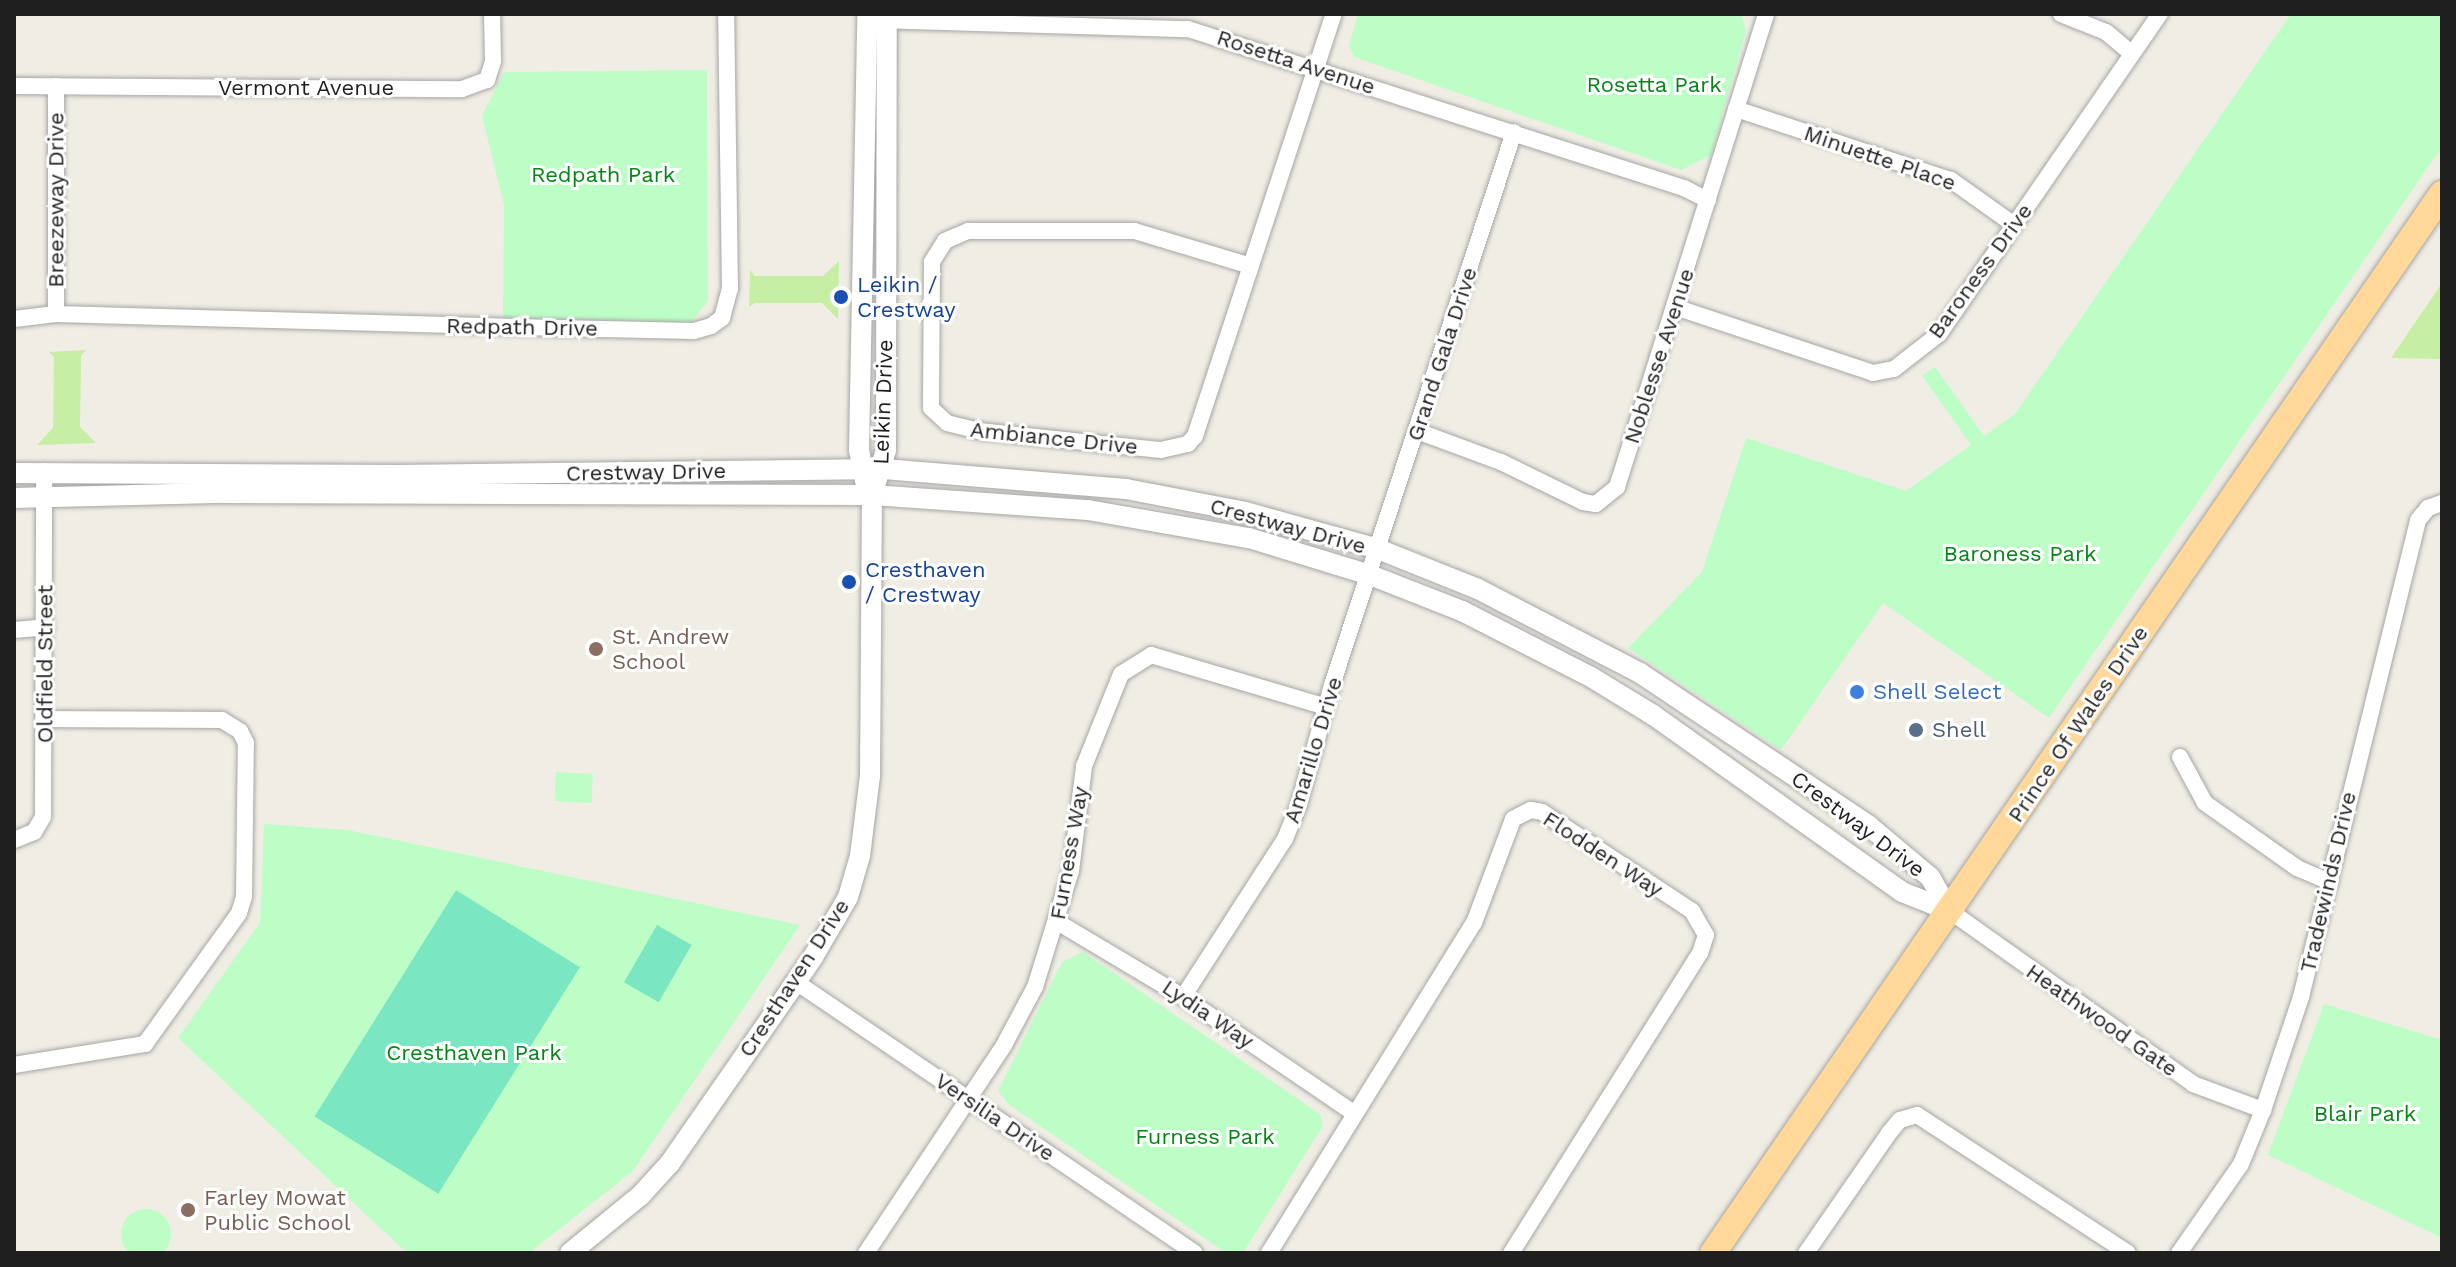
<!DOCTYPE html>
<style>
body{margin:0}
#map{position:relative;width:2456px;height:1267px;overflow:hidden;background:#f0ede4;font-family:"Work Sans",sans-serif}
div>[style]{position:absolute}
.grass>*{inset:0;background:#c6efa5}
.park>*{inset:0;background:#bdfec6;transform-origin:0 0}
.round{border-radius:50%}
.pitch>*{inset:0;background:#7be6c2;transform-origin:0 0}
.roads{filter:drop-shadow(0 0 2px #a6a6a6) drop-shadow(0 0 2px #a6a6a6)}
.minor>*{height:16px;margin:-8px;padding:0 8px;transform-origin:8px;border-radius:8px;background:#fff}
.tertiary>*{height:20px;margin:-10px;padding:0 10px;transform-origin:10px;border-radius:10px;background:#fff}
.primary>*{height:26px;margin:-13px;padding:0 13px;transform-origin:13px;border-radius:13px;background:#ffd89a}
.dots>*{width:22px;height:22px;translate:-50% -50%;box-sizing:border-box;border:4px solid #fff;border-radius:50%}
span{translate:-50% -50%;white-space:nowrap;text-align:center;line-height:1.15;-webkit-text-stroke:6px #fff;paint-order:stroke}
.street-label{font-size:22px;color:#1f1f1f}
.park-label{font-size:22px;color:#028714}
.transit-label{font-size:22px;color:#164399}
.left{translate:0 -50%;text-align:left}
.education-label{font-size:22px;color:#785e54}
.shop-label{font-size:22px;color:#366cbe}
.service-label{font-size:22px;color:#4e5e75}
.frame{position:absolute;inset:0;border:16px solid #1f1f1f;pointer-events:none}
</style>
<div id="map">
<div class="grass">
<div style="clip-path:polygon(839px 261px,838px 319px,822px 303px,755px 303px,749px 307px,750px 270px,755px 276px,823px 276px)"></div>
<div style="clip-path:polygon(2442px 283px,2442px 359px,2391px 358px)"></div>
<div style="clip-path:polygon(86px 350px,81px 356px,80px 427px,96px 443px,37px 445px,53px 428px,54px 357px,49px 352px)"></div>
</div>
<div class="park">
<div style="clip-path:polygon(1358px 14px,1741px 14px,1746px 30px,1711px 155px,1681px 170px,1354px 57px,1349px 46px)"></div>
<div style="clip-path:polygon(2291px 14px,2442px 14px,2442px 147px,2049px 718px,1883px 603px,1781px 750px,1628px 648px,1702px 572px,1746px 438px,1906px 491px,1971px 445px,1922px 376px,1935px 367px,1984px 436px,2015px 414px)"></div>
<div style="clip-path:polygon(707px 70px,708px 301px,687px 328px,503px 325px,504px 205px,482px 116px,504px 72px)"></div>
<div style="left:556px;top:772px;width:37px;height:29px;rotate:3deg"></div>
<div style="clip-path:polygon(264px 824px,348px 830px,800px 925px,633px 1171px,529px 1253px,407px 1253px,178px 1038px,260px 923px)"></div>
<div style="clip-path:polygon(1083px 952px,1320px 1114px,1323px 1126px,1243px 1253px,1226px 1253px,1008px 1104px,998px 1091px,1062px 962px)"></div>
<div style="clip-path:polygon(2324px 1004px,2442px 1040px,2442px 1238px,2268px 1155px)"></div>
<div class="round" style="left:121px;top:1209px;width:50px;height:50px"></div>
</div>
<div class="pitch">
<div style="left:456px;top:890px;width:146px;height:267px;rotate:32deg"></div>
<div style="left:657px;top:925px;width:40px;height:66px;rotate:30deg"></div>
</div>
<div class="roads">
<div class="minor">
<div style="left:2061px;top:14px;width:48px;rotate:21.8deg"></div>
<div style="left:2106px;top:32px;width:34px;rotate:40deg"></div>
<div style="left:877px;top:20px;width:311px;rotate:1.7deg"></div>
<div style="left:1188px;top:29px;width:521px;rotate:17.77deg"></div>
<div style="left:1684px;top:188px;width:27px;rotate:27deg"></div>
<div style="left:14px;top:86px;width:448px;rotate:0.4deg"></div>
<div style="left:462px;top:89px;width:27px;rotate:-20deg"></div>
<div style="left:487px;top:80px;width:20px;rotate:-72deg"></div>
<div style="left:493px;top:61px;width:47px;rotate:-91.2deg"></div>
<div style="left:1736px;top:109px;width:226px;rotate:18.3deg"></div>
<div style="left:1951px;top:180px;width:77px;rotate:35.5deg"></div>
<div style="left:1251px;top:266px;width:122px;rotate:-163.3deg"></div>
<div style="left:1134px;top:231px;width:166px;rotate:180deg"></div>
<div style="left:968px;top:231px;width:25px;rotate:157deg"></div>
<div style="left:945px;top:241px;width:25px;rotate:122deg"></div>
<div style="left:932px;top:262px;width:146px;rotate:90.4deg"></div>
<div style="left:931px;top:408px;width:22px;rotate:43deg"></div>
<div style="left:947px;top:423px;width:33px;rotate:14deg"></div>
<div style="left:979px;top:431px;width:183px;rotate:6deg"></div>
<div style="left:1161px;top:450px;width:28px;rotate:-13deg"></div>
<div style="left:1188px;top:444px;width:11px;rotate:-49deg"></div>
<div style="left:1195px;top:436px;width:444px;rotate:-71.8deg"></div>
<div style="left:1675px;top:307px;width:209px;rotate:18.4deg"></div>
<div style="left:1873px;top:373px;width:21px;rotate:-11deg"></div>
<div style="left:1894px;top:369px;width:57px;rotate:-37.9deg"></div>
<div style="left:1939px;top:334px;width:389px;rotate:-55.4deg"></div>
<div style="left:56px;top:314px;width:228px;rotate:-90deg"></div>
<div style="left:14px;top:319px;width:42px;rotate:-6.8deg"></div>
<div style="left:56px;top:314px;width:497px;rotate:1.6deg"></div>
<div style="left:553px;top:328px;width:141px;rotate:1.2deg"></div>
<div style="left:694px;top:331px;width:18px;rotate:-16deg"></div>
<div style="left:711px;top:326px;width:14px;rotate:-36deg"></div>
<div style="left:722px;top:318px;width:30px;rotate:-75deg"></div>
<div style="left:730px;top:289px;width:275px;rotate:-90.8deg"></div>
<div style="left:1417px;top:431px;width:90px;rotate:20.3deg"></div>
<div style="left:1501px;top:462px;width:91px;rotate:26deg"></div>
<div style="left:1583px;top:502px;width:13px;rotate:9deg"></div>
<div style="left:1596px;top:504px;width:27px;rotate:-39deg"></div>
<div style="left:1617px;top:487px;width:496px;rotate:-72.5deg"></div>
<div style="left:14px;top:630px;width:32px;rotate:-5deg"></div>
<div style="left:2180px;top:757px;width:52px;rotate:61.5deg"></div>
<div style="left:2205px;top:803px;width:113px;rotate:35.2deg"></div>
<div style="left:2297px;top:868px;width:36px;rotate:23deg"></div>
<div style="left:14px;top:840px;width:22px;rotate:-22deg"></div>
<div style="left:34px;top:832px;width:17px;rotate:-59deg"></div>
<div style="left:43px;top:817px;width:346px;rotate:-89.8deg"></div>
<div style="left:1950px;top:911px;width:298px;rotate:35.4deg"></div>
<div style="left:2193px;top:1084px;width:75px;rotate:20.4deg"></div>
<div style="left:1059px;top:923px;width:144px;rotate:30.8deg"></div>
<div style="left:1183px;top:997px;width:207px;rotate:34.2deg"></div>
<div style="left:796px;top:982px;width:482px;rotate:34.2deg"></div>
<div style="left:1183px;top:997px;width:188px;rotate:-57.2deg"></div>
<div style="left:1285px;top:839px;width:38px;rotate:-68deg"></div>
<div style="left:1299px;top:804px;width:123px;rotate:-74.5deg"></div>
<div style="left:1332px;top:685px;width:582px;rotate:-71.78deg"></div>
<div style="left:14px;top:1065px;width:133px;rotate:-9.1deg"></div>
<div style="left:145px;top:1044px;width:161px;rotate:-54.3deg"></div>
<div style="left:239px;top:913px;width:17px;rotate:-73deg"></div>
<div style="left:244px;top:897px;width:154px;rotate:-89.3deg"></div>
<div style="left:246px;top:743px;width:13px;rotate:-117deg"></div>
<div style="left:240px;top:731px;width:21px;rotate:-149deg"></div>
<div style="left:222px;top:720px;width:177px;rotate:-179.7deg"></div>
<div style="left:866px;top:1253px;width:250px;rotate:-56.4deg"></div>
<div style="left:1004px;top:1045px;width:66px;rotate:-61.9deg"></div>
<div style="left:1035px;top:987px;width:121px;rotate:-72.8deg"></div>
<div style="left:1071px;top:871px;width:106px;rotate:-82.9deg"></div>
<div style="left:1084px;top:766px;width:99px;rotate:-68.1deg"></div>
<div style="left:1121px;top:674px;width:36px;rotate:-32deg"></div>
<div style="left:1151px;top:655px;width:183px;rotate:16.5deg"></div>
<div style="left:1269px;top:1253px;width:388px;rotate:-58.2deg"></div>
<div style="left:1474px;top:923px;width:111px;rotate:-69.4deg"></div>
<div style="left:1513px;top:819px;width:20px;rotate:-27deg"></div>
<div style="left:1531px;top:810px;width:11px;rotate:10deg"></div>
<div style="left:1542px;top:812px;width:180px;rotate:33.4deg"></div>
<div style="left:1692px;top:911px;width:28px;rotate:60deg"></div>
<div style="left:1706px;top:935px;width:19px;rotate:108deg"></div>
<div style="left:1700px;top:953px;width:355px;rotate:122.2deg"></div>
<div style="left:1806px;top:1253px;width:146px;rotate:-55.3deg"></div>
<div style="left:1889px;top:1133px;width:17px;rotate:-50deg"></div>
<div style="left:1900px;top:1120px;width:18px;rotate:-16deg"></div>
<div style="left:1917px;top:1115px;width:252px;rotate:33.2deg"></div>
<div style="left:2179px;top:1253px;width:108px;rotate:-55.1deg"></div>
<div style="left:2241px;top:1164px;width:58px;rotate:-67.8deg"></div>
<div style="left:2263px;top:1110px;width:119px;rotate:-71.4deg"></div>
<div style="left:2301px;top:997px;width:491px;rotate:-76.2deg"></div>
<div style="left:2418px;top:520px;width:16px;rotate:-50deg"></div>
<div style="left:2428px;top:508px;width:15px;rotate:-20deg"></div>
</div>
<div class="tertiary">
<div style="left:14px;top:473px;width:383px;rotate:0.3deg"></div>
<div style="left:397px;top:475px;width:487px;rotate:-0.7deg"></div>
<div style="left:884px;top:469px;width:243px;rotate:4.7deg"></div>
<div style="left:1126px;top:489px;width:121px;rotate:10.9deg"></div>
<div style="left:1245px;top:512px;width:138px;rotate:15.5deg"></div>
<div style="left:1378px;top:549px;width:108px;rotate:21.8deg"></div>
<div style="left:1478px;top:589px;width:182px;rotate:27.4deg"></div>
<div style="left:1640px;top:673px;width:275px;rotate:33.7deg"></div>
<div style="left:1869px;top:826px;width:80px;rotate:39.9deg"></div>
<div style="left:1930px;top:877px;width:39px;rotate:60deg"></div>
<div style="left:865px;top:481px;width:32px;rotate:-101deg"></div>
<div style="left:859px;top:450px;width:436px;rotate:-88.9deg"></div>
<div style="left:14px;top:498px;width:210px;rotate:-1.4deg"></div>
<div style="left:224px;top:493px;width:648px;rotate:0.18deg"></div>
<div style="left:872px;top:495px;width:217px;rotate:4deg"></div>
<div style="left:1088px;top:510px;width:163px;rotate:9.9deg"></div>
<div style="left:1249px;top:538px;width:127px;rotate:17deg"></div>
<div style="left:1370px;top:575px;width:99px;rotate:21.4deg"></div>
<div style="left:1462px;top:611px;width:145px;rotate:27.1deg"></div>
<div style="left:1591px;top:677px;width:73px;rotate:31.5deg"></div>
<div style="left:1653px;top:715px;width:305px;rotate:35.4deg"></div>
<div style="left:1902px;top:892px;width:52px;rotate:21.6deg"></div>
<div style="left:570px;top:1253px;width:90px;rotate:-39.2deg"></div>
<div style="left:640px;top:1196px;width:45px;rotate:-47.7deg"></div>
<div style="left:670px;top:1163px;width:251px;rotate:-55.2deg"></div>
<div style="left:813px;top:957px;width:69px;rotate:-59.7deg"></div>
<div style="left:848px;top:897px;width:43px;rotate:-73.7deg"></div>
<div style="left:860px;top:856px;width:81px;rotate:-82.9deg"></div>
<div style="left:870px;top:776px;width:281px;rotate:-89.6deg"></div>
<div style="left:872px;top:495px;width:47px;rotate:-72.7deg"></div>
<div style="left:886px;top:450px;width:436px;rotate:-89.9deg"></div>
</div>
<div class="primary">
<div style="left:1713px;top:1253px;width:1286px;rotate:-55.46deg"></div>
</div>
</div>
<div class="dots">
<div style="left:841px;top:297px;background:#1a4fb4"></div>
<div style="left:849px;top:582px;background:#1a4fb4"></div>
<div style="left:596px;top:649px;background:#8d6e63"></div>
<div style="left:1857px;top:692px;background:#3f7fe0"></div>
<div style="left:1916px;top:730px;background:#5c6f8a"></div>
<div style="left:188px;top:1210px;background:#8d6e63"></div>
</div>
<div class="street-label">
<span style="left:1296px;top:62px;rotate:18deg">Rosetta Avenue</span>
<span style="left:306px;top:88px">Vermont Avenue</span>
<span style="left:1880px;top:158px;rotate:19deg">Minuette Place</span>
<span style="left:56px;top:200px;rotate:-90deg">Breezeway Drive</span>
<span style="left:1980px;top:271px;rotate:-54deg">Baroness Drive</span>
<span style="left:522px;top:327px;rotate:1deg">Redpath Drive</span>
<span style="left:1442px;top:354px;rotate:-72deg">Grand Gala Drive</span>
<span style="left:1659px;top:356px;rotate:-72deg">Noblesse Avenue</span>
<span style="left:883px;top:402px;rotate:-88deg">Leikin Drive</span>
<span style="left:1054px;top:438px;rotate:6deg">Ambiance Drive</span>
<span style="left:646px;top:472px;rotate:-1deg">Crestway Drive</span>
<span style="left:1288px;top:526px;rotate:15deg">Crestway Drive</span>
<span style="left:45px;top:664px;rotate:-90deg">Oldfield Street</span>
<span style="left:2078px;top:724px;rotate:-56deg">Prince Of Wales Drive</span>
<span style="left:1313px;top:750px;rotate:-73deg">Amarillo Drive</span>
<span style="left:1858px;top:824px;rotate:37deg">Crestway Drive</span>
<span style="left:1069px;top:853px;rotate:-80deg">Furness Way</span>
<span style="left:1603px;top:854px;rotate:33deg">Flodden Way</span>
<span style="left:2328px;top:882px;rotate:-77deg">Tradewinds Drive</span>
<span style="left:794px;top:978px;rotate:-57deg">Cresthaven Drive</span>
<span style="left:1208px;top:1014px;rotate:34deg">Lydia Way</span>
<span style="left:2102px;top:1020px;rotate:35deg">Heathwood Gate</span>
<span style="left:995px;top:1117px;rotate:34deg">Versilia Drive</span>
</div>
<div class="park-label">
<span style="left:1654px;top:85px">Rosetta Park</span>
<span style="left:603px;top:175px">Redpath Park</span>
<span style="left:2020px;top:554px">Baroness Park</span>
<span style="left:474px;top:1053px">Cresthaven Park</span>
<span style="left:2365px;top:1114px">Blair Park</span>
<span style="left:1205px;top:1137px">Furness Park</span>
</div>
<div class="transit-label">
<span class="left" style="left:857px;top:297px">Leikin /<br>Crestway</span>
<span class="left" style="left:865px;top:582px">Cresthaven<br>/ Crestway</span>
</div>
<div class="education-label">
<span class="left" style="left:612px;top:649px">St. Andrew<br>School</span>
<span class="left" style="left:204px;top:1210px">Farley Mowat<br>Public School</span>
</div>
<div class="shop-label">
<span class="left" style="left:1873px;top:692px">Shell Select</span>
</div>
<div class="service-label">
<span class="left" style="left:1932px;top:730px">Shell</span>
</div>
<div class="frame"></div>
</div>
